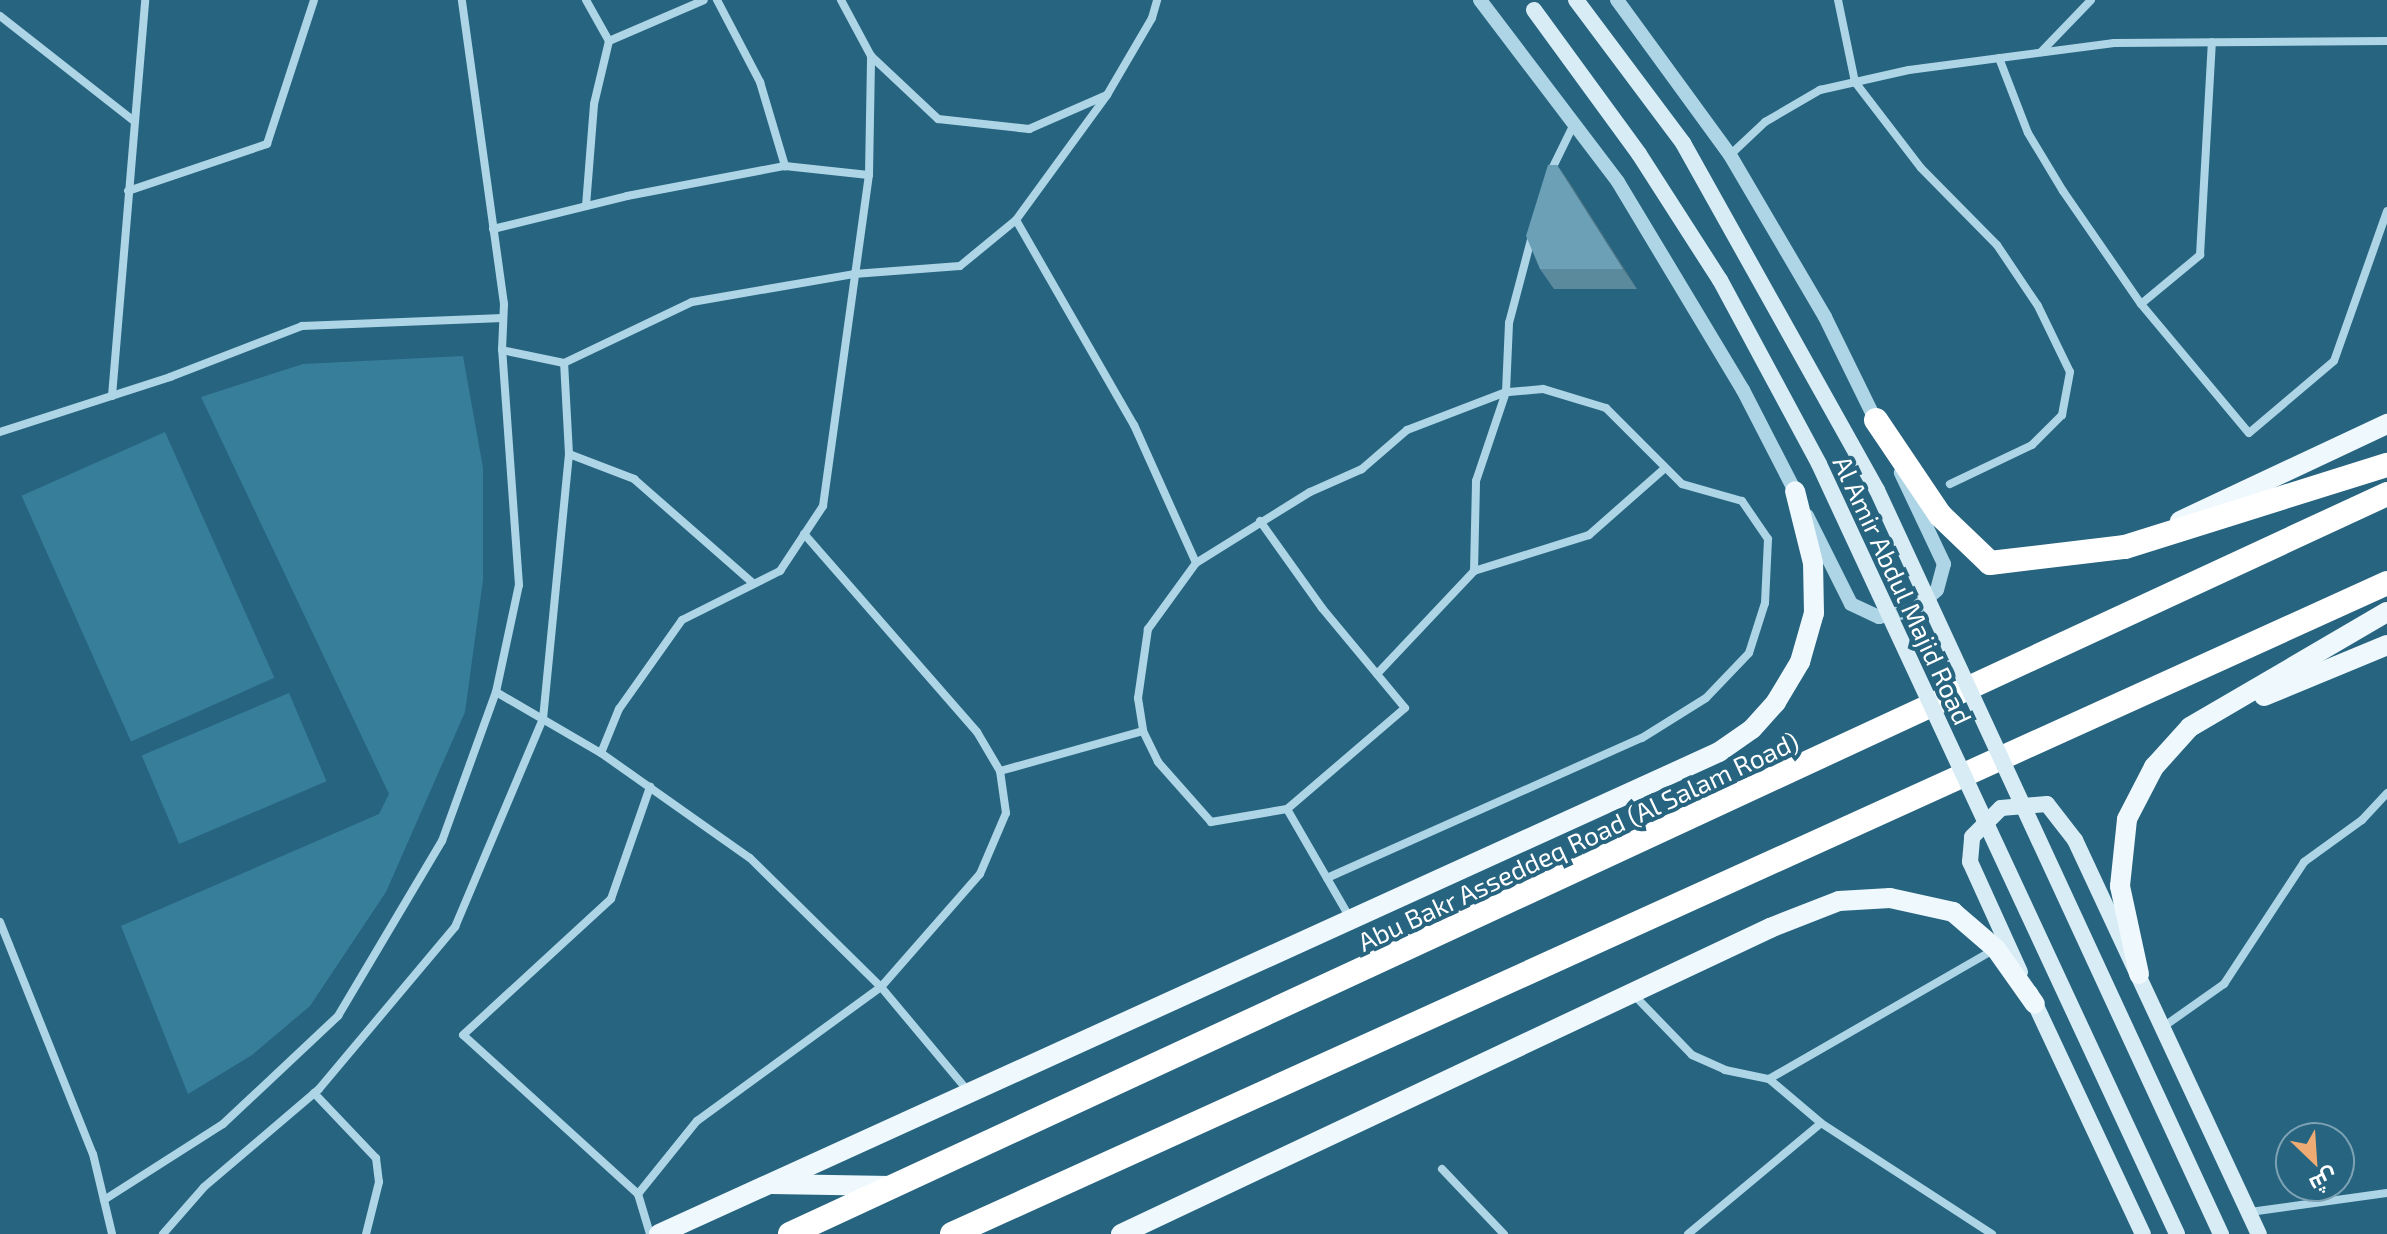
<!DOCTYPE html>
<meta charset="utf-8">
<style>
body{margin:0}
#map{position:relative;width:2387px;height:1234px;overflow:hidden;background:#276480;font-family:"Exo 2",Cairo,sans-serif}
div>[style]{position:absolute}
.green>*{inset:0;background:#377e9b;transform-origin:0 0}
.minor>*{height:8px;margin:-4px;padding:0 4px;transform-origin:4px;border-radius:4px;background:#add5e6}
.tertiary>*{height:14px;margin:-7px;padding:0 7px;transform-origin:7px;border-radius:7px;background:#add5e6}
.secondary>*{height:16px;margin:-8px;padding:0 8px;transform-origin:8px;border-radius:8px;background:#d7ecf5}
.primary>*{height:20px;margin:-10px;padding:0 10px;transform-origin:10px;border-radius:10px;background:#eef8fd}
.motorway>*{height:24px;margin:-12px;padding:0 12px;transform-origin:12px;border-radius:12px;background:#fff}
.secondary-bridge>*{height:16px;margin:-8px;padding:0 8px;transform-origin:8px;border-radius:8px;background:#d7ecf5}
.wall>*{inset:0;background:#5c8a9d}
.shaded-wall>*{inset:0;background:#4b707f}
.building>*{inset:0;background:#6ba0b6}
span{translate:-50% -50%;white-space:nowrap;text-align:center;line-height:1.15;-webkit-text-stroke:8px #276480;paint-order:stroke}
.street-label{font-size:26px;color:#fff}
.north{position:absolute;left:2275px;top:1122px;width:80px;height:80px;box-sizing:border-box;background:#276480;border:2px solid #7da2b3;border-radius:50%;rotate:155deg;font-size:22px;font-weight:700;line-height:32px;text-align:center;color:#fff}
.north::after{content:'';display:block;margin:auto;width:28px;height:36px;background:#eeab73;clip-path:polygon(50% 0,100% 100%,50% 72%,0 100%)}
</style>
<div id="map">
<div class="green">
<div style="clip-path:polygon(463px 356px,483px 468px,483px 580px,465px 712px,386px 892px,310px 1006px,252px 1055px,188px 1094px,121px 926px,379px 814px,389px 794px,201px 397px,303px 364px)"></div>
<div style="left:165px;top:432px;width:269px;height:157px;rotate:66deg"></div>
<div style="left:289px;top:693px;width:96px;height:160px;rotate:67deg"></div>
</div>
<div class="minor">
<div style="left:717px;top:0;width:93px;rotate:62.3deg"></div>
<div style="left:760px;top:82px;width:88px;rotate:73.4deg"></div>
<div style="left:841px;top:0;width:64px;rotate:61.8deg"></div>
<div style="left:871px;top:56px;width:92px;rotate:43.2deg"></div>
<div style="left:938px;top:119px;width:92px;rotate:6.3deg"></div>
<div style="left:1029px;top:129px;width:85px;rotate:-23.6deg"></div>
<div style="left:1107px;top:95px;width:89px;rotate:-59.7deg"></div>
<div style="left:1152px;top:18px;width:19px;rotate:-74deg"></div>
<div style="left:1838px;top:0;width:84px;rotate:78.3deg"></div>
<div style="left:1855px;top:82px;width:108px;rotate:52.5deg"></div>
<div style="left:1921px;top:168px;width:108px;rotate:45.4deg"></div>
<div style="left:1997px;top:245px;width:73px;rotate:56.1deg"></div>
<div style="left:2038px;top:306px;width:73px;rotate:64.1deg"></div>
<div style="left:2070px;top:372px;width:44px;rotate:100.5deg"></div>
<div style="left:2062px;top:415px;width:42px;rotate:135deg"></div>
<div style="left:2032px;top:445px;width:91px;rotate:154.6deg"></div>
<div style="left:0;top:16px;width:170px;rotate:38.1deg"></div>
<div style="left:609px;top:41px;width:103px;rotate:-23.3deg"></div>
<div style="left:2041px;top:52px;width:72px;rotate:-46.1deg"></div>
<div style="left:1999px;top:58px;width:80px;rotate:68.9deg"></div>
<div style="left:2028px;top:133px;width:68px;rotate:58.9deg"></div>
<div style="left:2063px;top:191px;width:137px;rotate:55.4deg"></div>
<div style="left:2141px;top:304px;width:168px;rotate:50.1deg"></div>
<div style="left:2249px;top:433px;width:111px;rotate:-40.3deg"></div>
<div style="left:2334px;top:361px;width:159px;rotate:-70.5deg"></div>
<div style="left:1730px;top:155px;width:48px;rotate:-43.3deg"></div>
<div style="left:1765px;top:122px;width:64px;rotate:-30.2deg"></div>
<div style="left:1820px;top:90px;width:91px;rotate:-12.7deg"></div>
<div style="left:1909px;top:70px;width:207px;rotate:-7.5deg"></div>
<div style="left:2114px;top:43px;width:273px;rotate:-0.4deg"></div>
<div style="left:1550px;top:173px;width:55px;rotate:-63.9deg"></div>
<div style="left:128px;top:191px;width:147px;rotate:-18.7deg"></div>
<div style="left:267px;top:144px;width:151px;rotate:-71.9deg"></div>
<div style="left:586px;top:206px;width:102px;rotate:-85.5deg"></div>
<div style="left:594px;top:104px;width:65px;rotate:-76.6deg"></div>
<div style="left:609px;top:41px;width:47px;rotate:-119.3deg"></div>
<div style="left:1016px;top:220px;width:237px;rotate:60.1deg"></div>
<div style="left:1134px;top:425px;width:151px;rotate:65.8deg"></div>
<div style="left:493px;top:229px;width:138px;rotate:-13.8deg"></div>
<div style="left:627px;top:196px;width:161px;rotate:-10.8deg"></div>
<div style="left:785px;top:166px;width:84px;rotate:6.1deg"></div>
<div style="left:2141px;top:304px;width:77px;rotate:-39.7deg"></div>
<div style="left:2200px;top:255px;width:213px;rotate:-86.8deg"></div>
<div style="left:564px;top:363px;width:142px;rotate:-25.5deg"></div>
<div style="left:692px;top:302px;width:164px;rotate:-9.8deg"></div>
<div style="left:854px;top:274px;width:106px;rotate:-4.3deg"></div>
<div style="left:960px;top:266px;width:72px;rotate:-39.4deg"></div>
<div style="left:1016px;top:220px;width:155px;rotate:-53.9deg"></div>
<div style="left:112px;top:396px;width:397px;rotate:-85.2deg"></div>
<div style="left:0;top:432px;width:179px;rotate:-17.9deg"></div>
<div style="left:170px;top:377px;width:142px;rotate:-21.1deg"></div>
<div style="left:302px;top:326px;width:201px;rotate:-2.3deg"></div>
<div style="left:569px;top:454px;width:70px;rotate:21deg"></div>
<div style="left:634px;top:479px;width:159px;rotate:41.2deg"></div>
<div style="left:1260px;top:521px;width:107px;rotate:54.5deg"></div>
<div style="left:1322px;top:608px;width:130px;rotate:50.3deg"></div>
<div style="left:1405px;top:708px;width:155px;rotate:139.4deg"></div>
<div style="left:1474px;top:571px;width:90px;rotate:-88.7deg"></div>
<div style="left:1476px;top:481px;width:94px;rotate:-71.4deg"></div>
<div style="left:1506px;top:392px;width:69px;rotate:-87.5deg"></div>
<div style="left:1509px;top:323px;width:90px;rotate:-75.2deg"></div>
<div style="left:1377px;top:674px;width:141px;rotate:-46.7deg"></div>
<div style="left:1474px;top:571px;width:121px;rotate:-17.4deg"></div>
<div style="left:1589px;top:535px;width:101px;rotate:-41.4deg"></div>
<div style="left:496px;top:692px;width:121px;rotate:30.2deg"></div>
<div style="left:601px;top:753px;width:182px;rotate:35.2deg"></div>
<div style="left:750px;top:858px;width:184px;rotate:44.6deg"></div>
<div style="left:881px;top:987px;width:134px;rotate:50.1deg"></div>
<div style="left:601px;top:753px;width:48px;rotate:-67.8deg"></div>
<div style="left:619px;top:709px;width:109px;rotate:-54.7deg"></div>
<div style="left:682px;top:620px;width:110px;rotate:-26.6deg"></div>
<div style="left:780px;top:571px;width:78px;rotate:-56.5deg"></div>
<div style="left:823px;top:506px;width:334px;rotate:-82.1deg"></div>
<div style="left:869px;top:175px;width:119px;rotate:-89deg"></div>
<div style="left:1000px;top:771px;width:148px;rotate:-15.6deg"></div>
<div style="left:1327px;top:878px;width:345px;rotate:-24deg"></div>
<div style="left:1642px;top:738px;width:75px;rotate:-32deg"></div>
<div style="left:1706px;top:698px;width:62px;rotate:-46.3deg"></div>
<div style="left:1749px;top:653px;width:52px;rotate:-72.3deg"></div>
<div style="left:1765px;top:603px;width:64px;rotate:-87.3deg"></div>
<div style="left:1768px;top:539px;width:46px;rotate:-124.4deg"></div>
<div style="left:1742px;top:501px;width:62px;rotate:-164.2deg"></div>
<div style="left:1682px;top:484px;width:107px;rotate:-135deg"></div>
<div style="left:1606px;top:408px;width:66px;rotate:-163.2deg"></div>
<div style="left:1543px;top:389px;width:37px;rotate:175deg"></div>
<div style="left:1506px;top:392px;width:106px;rotate:159deg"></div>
<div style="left:1407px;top:430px;width:60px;rotate:139.1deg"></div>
<div style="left:1362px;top:469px;width:57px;rotate:156.1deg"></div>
<div style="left:1310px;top:492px;width:134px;rotate:148.1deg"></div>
<div style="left:1196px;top:563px;width:82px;rotate:126deg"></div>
<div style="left:1148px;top:629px;width:70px;rotate:98.2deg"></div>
<div style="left:1138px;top:698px;width:33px;rotate:81deg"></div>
<div style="left:1143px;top:731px;width:34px;rotate:64deg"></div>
<div style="left:1158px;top:762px;width:80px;rotate:48.5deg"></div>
<div style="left:1211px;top:822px;width:77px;rotate:-9.7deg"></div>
<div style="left:1287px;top:809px;width:126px;rotate:60deg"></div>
<div style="left:0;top:922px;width:250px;rotate:68.2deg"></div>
<div style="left:93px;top:1154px;width:82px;rotate:76.6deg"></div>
<div style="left:1632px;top:993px;width:86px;rotate:45.9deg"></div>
<div style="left:1692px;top:1055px;width:36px;rotate:24deg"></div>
<div style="left:1725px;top:1070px;width:45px;rotate:11.6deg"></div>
<div style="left:1769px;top:1079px;width:68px;rotate:40.2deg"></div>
<div style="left:1821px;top:1123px;width:204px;rotate:33deg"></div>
<div style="left:2163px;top:1027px;width:75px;rotate:-35.2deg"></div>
<div style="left:2224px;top:984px;width:146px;rotate:-56.7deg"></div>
<div style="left:2304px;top:862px;width:72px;rotate:-35.9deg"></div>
<div style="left:2362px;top:820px;width:37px;rotate:-47deg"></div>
<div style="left:1769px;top:1079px;width:261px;rotate:-29.9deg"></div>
<div style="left:314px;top:1093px;width:90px;rotate:46.4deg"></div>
<div style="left:376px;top:1158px;width:24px;rotate:83deg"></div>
<div style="left:379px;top:1182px;width:54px;rotate:104deg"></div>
<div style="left:1442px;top:1169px;width:90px;rotate:46.4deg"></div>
<div style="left:638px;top:1194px;width:94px;rotate:-51.1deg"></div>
<div style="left:697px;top:1121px;width:228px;rotate:-36.1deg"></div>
<div style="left:881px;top:987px;width:150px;rotate:-48.8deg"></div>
<div style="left:980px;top:874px;width:66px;rotate:-66.9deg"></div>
<div style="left:1006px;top:813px;width:42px;rotate:-98.1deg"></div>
<div style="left:1000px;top:771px;width:45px;rotate:-120.5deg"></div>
<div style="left:977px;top:732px;width:263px;rotate:-131.1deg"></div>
<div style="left:104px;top:1200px;width:141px;rotate:-32.6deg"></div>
<div style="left:223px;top:1124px;width:158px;rotate:-43.2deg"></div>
<div style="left:338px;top:1016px;width:204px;rotate:-59.3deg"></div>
<div style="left:442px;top:841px;width:158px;rotate:-70.1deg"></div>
<div style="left:496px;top:692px;width:109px;rotate:-77.9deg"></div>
<div style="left:519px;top:585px;width:236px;rotate:-94.1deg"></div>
<div style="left:502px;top:350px;width:46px;rotate:-87.5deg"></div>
<div style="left:504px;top:304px;width:307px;rotate:-97.9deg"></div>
<div style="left:2250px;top:1212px;width:138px;rotate:-7.9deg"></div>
<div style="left:163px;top:1234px;width:62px;rotate:-48.9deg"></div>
<div style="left:204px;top:1187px;width:151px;rotate:-40.4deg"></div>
<div style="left:319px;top:1089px;width:212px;rotate:-50deg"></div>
<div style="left:455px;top:927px;width:226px;rotate:-67.1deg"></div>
<div style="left:543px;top:719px;width:266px;rotate:-84.4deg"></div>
<div style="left:569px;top:454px;width:91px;rotate:-93.1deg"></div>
<div style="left:564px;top:363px;width:63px;rotate:-168.2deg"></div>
<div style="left:650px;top:1234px;width:42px;rotate:-106.7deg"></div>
<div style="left:638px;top:1194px;width:236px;rotate:-137.7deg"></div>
<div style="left:463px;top:1035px;width:201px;rotate:-42.6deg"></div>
<div style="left:611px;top:899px;width:119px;rotate:-70.8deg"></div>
<div style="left:1688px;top:1234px;width:173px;rotate:-39.8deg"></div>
</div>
<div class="tertiary">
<div style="left:1480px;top:0;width:228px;rotate:52.8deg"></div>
<div style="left:1618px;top:182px;width:243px;rotate:59deg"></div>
<div style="left:1743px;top:390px;width:120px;rotate:62.8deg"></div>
<div style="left:1617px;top:0;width:192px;rotate:53.9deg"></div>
<div style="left:1730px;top:155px;width:188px;rotate:59.6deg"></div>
<div style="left:1825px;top:317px;width:120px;rotate:63.9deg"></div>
<div style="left:1807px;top:516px;width:98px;rotate:63.4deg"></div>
<div style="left:1851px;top:604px;width:31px;rotate:25deg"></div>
<div style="left:1879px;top:617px;width:36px;rotate:-11deg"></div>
<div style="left:1914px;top:610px;width:30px;rotate:-41deg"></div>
<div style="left:1937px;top:590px;width:27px;rotate:-75deg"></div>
<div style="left:1944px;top:564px;width:101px;rotate:-115.3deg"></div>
</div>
<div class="secondary">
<div style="left:2020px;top:972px;width:121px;rotate:-114.4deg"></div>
<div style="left:1970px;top:862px;width:25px;rotate:-85deg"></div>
<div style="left:1972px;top:837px;width:41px;rotate:-45deg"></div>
<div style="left:2001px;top:808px;width:46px;rotate:-5deg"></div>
<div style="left:2047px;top:804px;width:46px;rotate:52.1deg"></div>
<div style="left:2075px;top:840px;width:435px;rotate:65deg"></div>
<div style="left:2030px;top:993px;width:266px;rotate:64.9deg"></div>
</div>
<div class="primary">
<div style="left:2180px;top:521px;width:229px;rotate:-25.1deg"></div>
<div style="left:2264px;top:696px;width:133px;rotate:-22.5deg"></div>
<div style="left:2139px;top:974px;width:90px;rotate:-102.2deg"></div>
<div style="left:2120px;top:886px;width:67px;rotate:-84deg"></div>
<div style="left:2127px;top:819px;width:59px;rotate:-62.6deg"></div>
<div style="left:2154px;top:767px;width:54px;rotate:-48deg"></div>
<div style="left:2190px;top:727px;width:228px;rotate:-30.3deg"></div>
<div style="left:771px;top:1184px;width:120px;rotate:1deg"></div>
<div style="left:659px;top:1234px;width:1164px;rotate:-24.45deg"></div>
<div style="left:1719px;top:752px;width:40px;rotate:-34.9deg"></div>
<div style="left:1752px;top:729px;width:36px;rotate:-48deg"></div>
<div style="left:1776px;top:702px;width:47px;rotate:-59deg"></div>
<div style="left:1800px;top:662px;width:51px;rotate:-74.1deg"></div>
<div style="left:1814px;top:613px;width:50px;rotate:-91.1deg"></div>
<div style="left:1813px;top:563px;width:74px;rotate:-104deg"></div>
<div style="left:1121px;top:1234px;width:718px;rotate:-25.24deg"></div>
<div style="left:1770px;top:928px;width:74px;rotate:-21.4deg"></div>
<div style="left:1839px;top:901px;width:51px;rotate:-3.4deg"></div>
<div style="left:1890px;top:898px;width:65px;rotate:12.5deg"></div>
<div style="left:1953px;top:912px;width:57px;rotate:40.7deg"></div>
<div style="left:1996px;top:949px;width:67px;rotate:54.7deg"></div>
</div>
<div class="motorway">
<div style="left:1876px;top:420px;width:115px;rotate:56deg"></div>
<div style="left:1940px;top:515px;width:69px;rotate:43.8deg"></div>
<div style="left:1990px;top:563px;width:136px;rotate:-6.8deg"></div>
<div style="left:2125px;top:547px;width:275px;rotate:-17.4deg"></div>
<div style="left:790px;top:1234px;width:1760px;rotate:-24.86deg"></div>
<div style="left:952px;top:1234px;width:1576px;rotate:-24.4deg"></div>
</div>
<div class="secondary-bridge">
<div style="left:1576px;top:0;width:179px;rotate:53.2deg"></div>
<div style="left:1683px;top:143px;width:398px;rotate:60.8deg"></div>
<div style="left:1877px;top:490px;width:820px;rotate:65.19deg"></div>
<div style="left:1534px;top:10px;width:178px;rotate:53.9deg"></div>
<div style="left:1639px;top:154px;width:150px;rotate:57.3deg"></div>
<div style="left:1720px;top:280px;width:209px;rotate:61.7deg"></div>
<div style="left:1819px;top:464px;width:849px;rotate:65.06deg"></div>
</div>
<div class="wall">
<div style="clip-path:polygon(1557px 165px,1571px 185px,1637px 289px,1554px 289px,1540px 269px)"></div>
</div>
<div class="shaded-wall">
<div style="clip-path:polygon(1557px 165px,1571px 185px,1637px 289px,1623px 269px)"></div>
</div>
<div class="building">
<div style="clip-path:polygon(1548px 165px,1557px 165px,1623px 269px,1540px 269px,1526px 236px)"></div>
</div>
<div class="street-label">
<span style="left:1903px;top:590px;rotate:65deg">Al Amir Abdul Majid Road</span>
<span style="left:1578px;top:841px;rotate:-25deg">Abu Bakr Asseddeq Road (Al Salam Road)</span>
</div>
<div class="north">ش</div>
</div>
